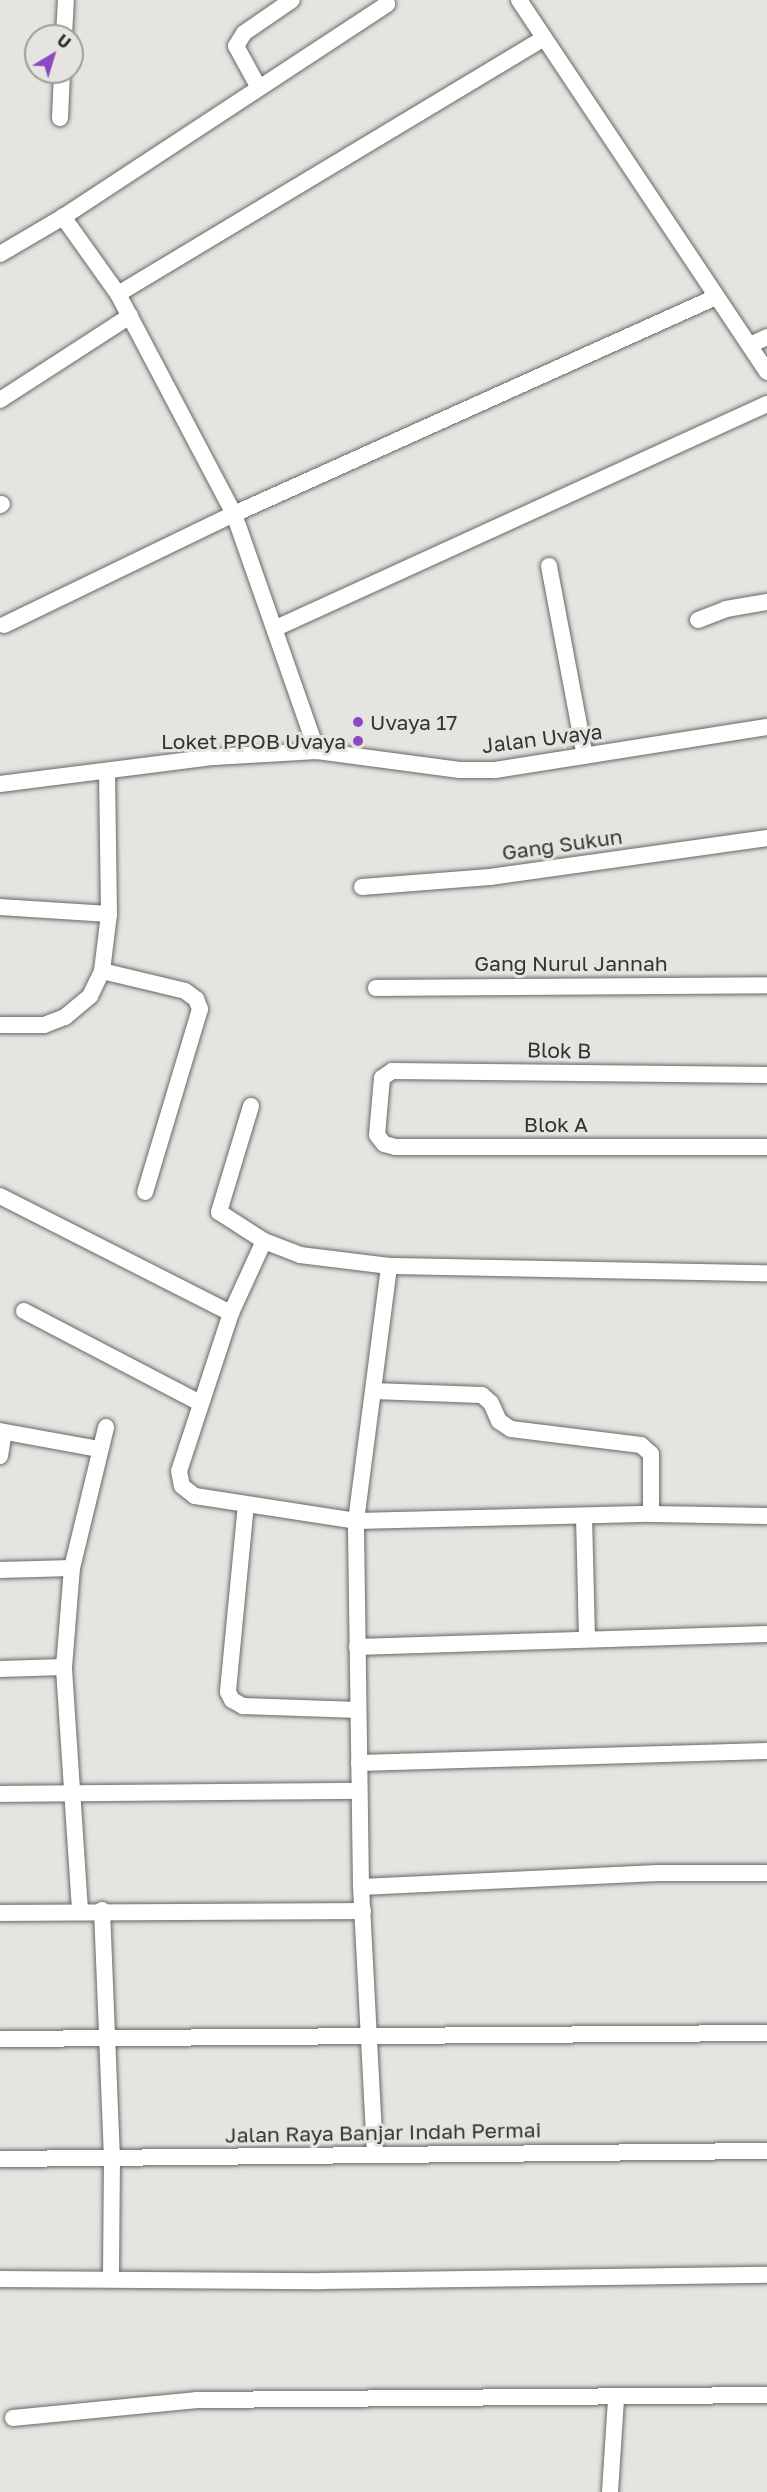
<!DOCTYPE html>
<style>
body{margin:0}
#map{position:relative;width:767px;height:2492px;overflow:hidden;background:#e6e4e0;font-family:"Golos Text",sans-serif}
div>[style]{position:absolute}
.roads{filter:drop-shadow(0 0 2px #696764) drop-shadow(0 0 2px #696764)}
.minor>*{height:16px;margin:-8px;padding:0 8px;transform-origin:8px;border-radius:8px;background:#fff}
.dots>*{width:16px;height:16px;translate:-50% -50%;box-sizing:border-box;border:3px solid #e6e4e0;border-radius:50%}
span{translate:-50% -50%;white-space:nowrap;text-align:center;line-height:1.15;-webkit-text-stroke:6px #e6e4e0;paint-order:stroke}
.poi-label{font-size:21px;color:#343331}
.left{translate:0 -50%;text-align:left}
.right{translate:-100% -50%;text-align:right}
.street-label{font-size:21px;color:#343331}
.north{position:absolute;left:24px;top:24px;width:60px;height:60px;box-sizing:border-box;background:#e6e4e0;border:2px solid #9f9d9a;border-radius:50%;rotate:38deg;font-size:16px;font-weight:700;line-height:24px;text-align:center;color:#343331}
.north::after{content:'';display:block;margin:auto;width:21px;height:27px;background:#8a4bc1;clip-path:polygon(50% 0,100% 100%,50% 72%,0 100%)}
</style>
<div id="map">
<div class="roads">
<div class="minor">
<div style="left:519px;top:0;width:447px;rotate:56.3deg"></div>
<div style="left:64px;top:36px;width:36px;rotate:-87deg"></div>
<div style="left:259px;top:88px;width:48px;rotate:-118.7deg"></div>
<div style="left:236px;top:46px;width:15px;rotate:-58deg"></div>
<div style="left:244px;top:33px;width:58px;rotate:-34.5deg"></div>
<div style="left:60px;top:118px;width:46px;rotate:-87.5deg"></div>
<div style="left:0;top:254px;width:73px;rotate:-30.4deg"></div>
<div style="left:63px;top:217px;width:388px;rotate:-33.3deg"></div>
<div style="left:118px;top:294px;width:497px;rotate:-31deg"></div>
<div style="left:750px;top:345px;width:19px;rotate:-25deg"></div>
<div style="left:0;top:400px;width:155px;rotate:-32.9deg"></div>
<div style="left:0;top:505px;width:2px;rotate:-27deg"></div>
<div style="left:549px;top:566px;width:193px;rotate:79.3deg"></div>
<div style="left:698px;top:620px;width:30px;rotate:-21deg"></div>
<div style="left:726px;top:609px;width:42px;rotate:-9.7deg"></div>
<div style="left:4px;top:625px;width:255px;rotate:-25.8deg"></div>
<div style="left:234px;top:514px;width:249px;rotate:-117.8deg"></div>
<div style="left:118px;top:294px;width:95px;rotate:-125.5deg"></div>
<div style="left:276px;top:628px;width:540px;rotate:-24.52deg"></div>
<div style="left:317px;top:751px;width:251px;rotate:-109.3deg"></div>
<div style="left:234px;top:514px;width:529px;rotate:-24.24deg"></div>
<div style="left:0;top:784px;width:216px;rotate:-7.2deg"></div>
<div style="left:214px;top:757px;width:103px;rotate:-3.3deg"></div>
<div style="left:317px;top:751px;width:144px;rotate:7.6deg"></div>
<div style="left:460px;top:770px;width:35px"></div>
<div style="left:495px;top:770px;width:275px;rotate:-9deg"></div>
<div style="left:362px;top:887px;width:128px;rotate:-4.5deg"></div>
<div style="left:490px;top:877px;width:280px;rotate:-8deg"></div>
<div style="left:0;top:907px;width:109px;rotate:3.7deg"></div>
<div style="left:102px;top:971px;width:85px;rotate:13.5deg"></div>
<div style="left:185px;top:991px;width:14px;rotate:36deg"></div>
<div style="left:196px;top:999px;width:11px;rotate:68deg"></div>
<div style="left:200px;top:1009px;width:191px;rotate:106.7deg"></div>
<div style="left:376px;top:988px;width:391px;rotate:-0.4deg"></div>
<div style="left:0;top:1025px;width:44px"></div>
<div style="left:44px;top:1025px;width:22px;rotate:-21deg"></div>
<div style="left:65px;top:1017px;width:33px;rotate:-40deg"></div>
<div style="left:90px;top:996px;width:28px;rotate:-64deg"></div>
<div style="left:102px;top:971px;width:57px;rotate:-83deg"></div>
<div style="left:109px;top:914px;width:143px;rotate:-90.8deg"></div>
<div style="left:767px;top:1075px;width:375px;rotate:-179.4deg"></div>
<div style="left:392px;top:1071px;width:12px;rotate:145deg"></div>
<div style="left:382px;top:1078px;width:57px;rotate:95deg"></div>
<div style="left:377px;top:1135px;width:11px;rotate:52deg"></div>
<div style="left:384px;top:1144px;width:11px;rotate:15deg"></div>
<div style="left:395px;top:1147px;width:372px"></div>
<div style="left:251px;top:1106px;width:111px;rotate:106.8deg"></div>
<div style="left:219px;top:1212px;width:54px;rotate:32.8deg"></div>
<div style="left:0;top:1196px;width:259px;rotate:26.9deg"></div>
<div style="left:231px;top:1313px;width:166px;rotate:108.2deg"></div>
<div style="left:179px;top:1471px;width:15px;rotate:79deg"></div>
<div style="left:182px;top:1486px;width:16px;rotate:38deg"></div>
<div style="left:195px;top:1496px;width:163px;rotate:8.8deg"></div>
<div style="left:356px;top:1521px;width:295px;rotate:-1.4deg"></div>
<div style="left:651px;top:1514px;width:116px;rotate:1deg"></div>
<div style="left:24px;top:1311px;width:199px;rotate:27.6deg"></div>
<div style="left:231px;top:1313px;width:79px;rotate:-65.4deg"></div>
<div style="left:264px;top:1241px;width:39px;rotate:21deg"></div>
<div style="left:300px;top:1255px;width:90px;rotate:7deg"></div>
<div style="left:389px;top:1266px;width:378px;rotate:1.1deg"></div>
<div style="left:373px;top:1391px;width:109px;rotate:2.1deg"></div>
<div style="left:482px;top:1395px;width:12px;rotate:42deg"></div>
<div style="left:491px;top:1403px;width:20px;rotate:66deg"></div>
<div style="left:499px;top:1421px;width:14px;rotate:34deg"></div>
<div style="left:511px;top:1429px;width:131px;rotate:7deg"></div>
<div style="left:641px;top:1445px;width:13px;rotate:42deg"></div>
<div style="left:651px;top:1454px;width:60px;rotate:90deg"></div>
<div style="left:0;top:1431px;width:101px;rotate:10.3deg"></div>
<div style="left:0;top:1456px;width:24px;rotate:-81deg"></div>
<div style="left:246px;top:1504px;width:189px;rotate:95.5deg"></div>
<div style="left:228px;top:1692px;width:9px;rotate:63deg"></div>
<div style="left:232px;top:1700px;width:13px;rotate:29deg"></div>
<div style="left:243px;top:1706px;width:115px;rotate:2deg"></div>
<div style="left:584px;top:1516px;width:121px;rotate:88.6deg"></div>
<div style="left:0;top:1570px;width:72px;rotate:-1.6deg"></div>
<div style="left:357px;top:1647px;width:410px;rotate:-1.8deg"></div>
<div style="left:0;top:1669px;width:64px;rotate:-1.8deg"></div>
<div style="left:359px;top:1763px;width:408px;rotate:-1.7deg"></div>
<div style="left:0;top:1794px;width:359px;rotate:-0.5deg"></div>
<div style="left:361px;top:1887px;width:297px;rotate:-2.7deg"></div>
<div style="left:658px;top:1873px;width:109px"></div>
<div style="left:80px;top:1910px;width:244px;rotate:-93.8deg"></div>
<div style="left:64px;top:1667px;width:99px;rotate:-85.4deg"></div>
<div style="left:72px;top:1568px;width:145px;rotate:-76.4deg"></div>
<div style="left:102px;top:1910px;width:247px;rotate:87.7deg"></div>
<div style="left:112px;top:2157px;width:120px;rotate:90.5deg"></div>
<div style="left:0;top:1913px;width:363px;rotate:-0.3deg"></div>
<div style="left:0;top:2039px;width:767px;rotate:-0.45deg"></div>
<div style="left:375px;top:2154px;width:267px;rotate:-93deg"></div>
<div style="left:361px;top:1887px;width:366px;rotate:-90.8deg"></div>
<div style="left:356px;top:1521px;width:257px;rotate:-82.6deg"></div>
<div style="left:0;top:2159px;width:767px;rotate:-0.6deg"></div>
<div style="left:0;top:2279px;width:321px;rotate:0.4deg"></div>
<div style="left:321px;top:2281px;width:446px;rotate:-0.8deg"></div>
<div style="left:13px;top:2418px;width:185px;rotate:-5.6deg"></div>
<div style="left:197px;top:2400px;width:570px;rotate:-0.5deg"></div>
<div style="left:610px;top:2492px;width:93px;rotate:-86.3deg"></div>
</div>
</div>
<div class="dots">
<div style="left:358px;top:722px;background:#8a4bc1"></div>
<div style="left:358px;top:741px;background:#8a4bc1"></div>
</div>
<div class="poi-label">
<span class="left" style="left:370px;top:722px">Uvaya 17</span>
<span class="right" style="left:346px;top:741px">Loket PPOB Uvaya</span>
</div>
<div class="street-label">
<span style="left:542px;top:738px;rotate:-7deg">Jalan Uvaya</span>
<span style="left:562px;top:844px;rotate:-8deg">Gang Sukun</span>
<span style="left:571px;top:963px">Gang Nurul Jannah</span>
<span style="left:559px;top:1050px;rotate:1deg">Blok B</span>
<span style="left:556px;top:1124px">Blok A</span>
<span style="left:383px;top:2132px;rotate:-1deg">Jalan Raya Banjar Indah Permai</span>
</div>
<div class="north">U</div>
</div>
